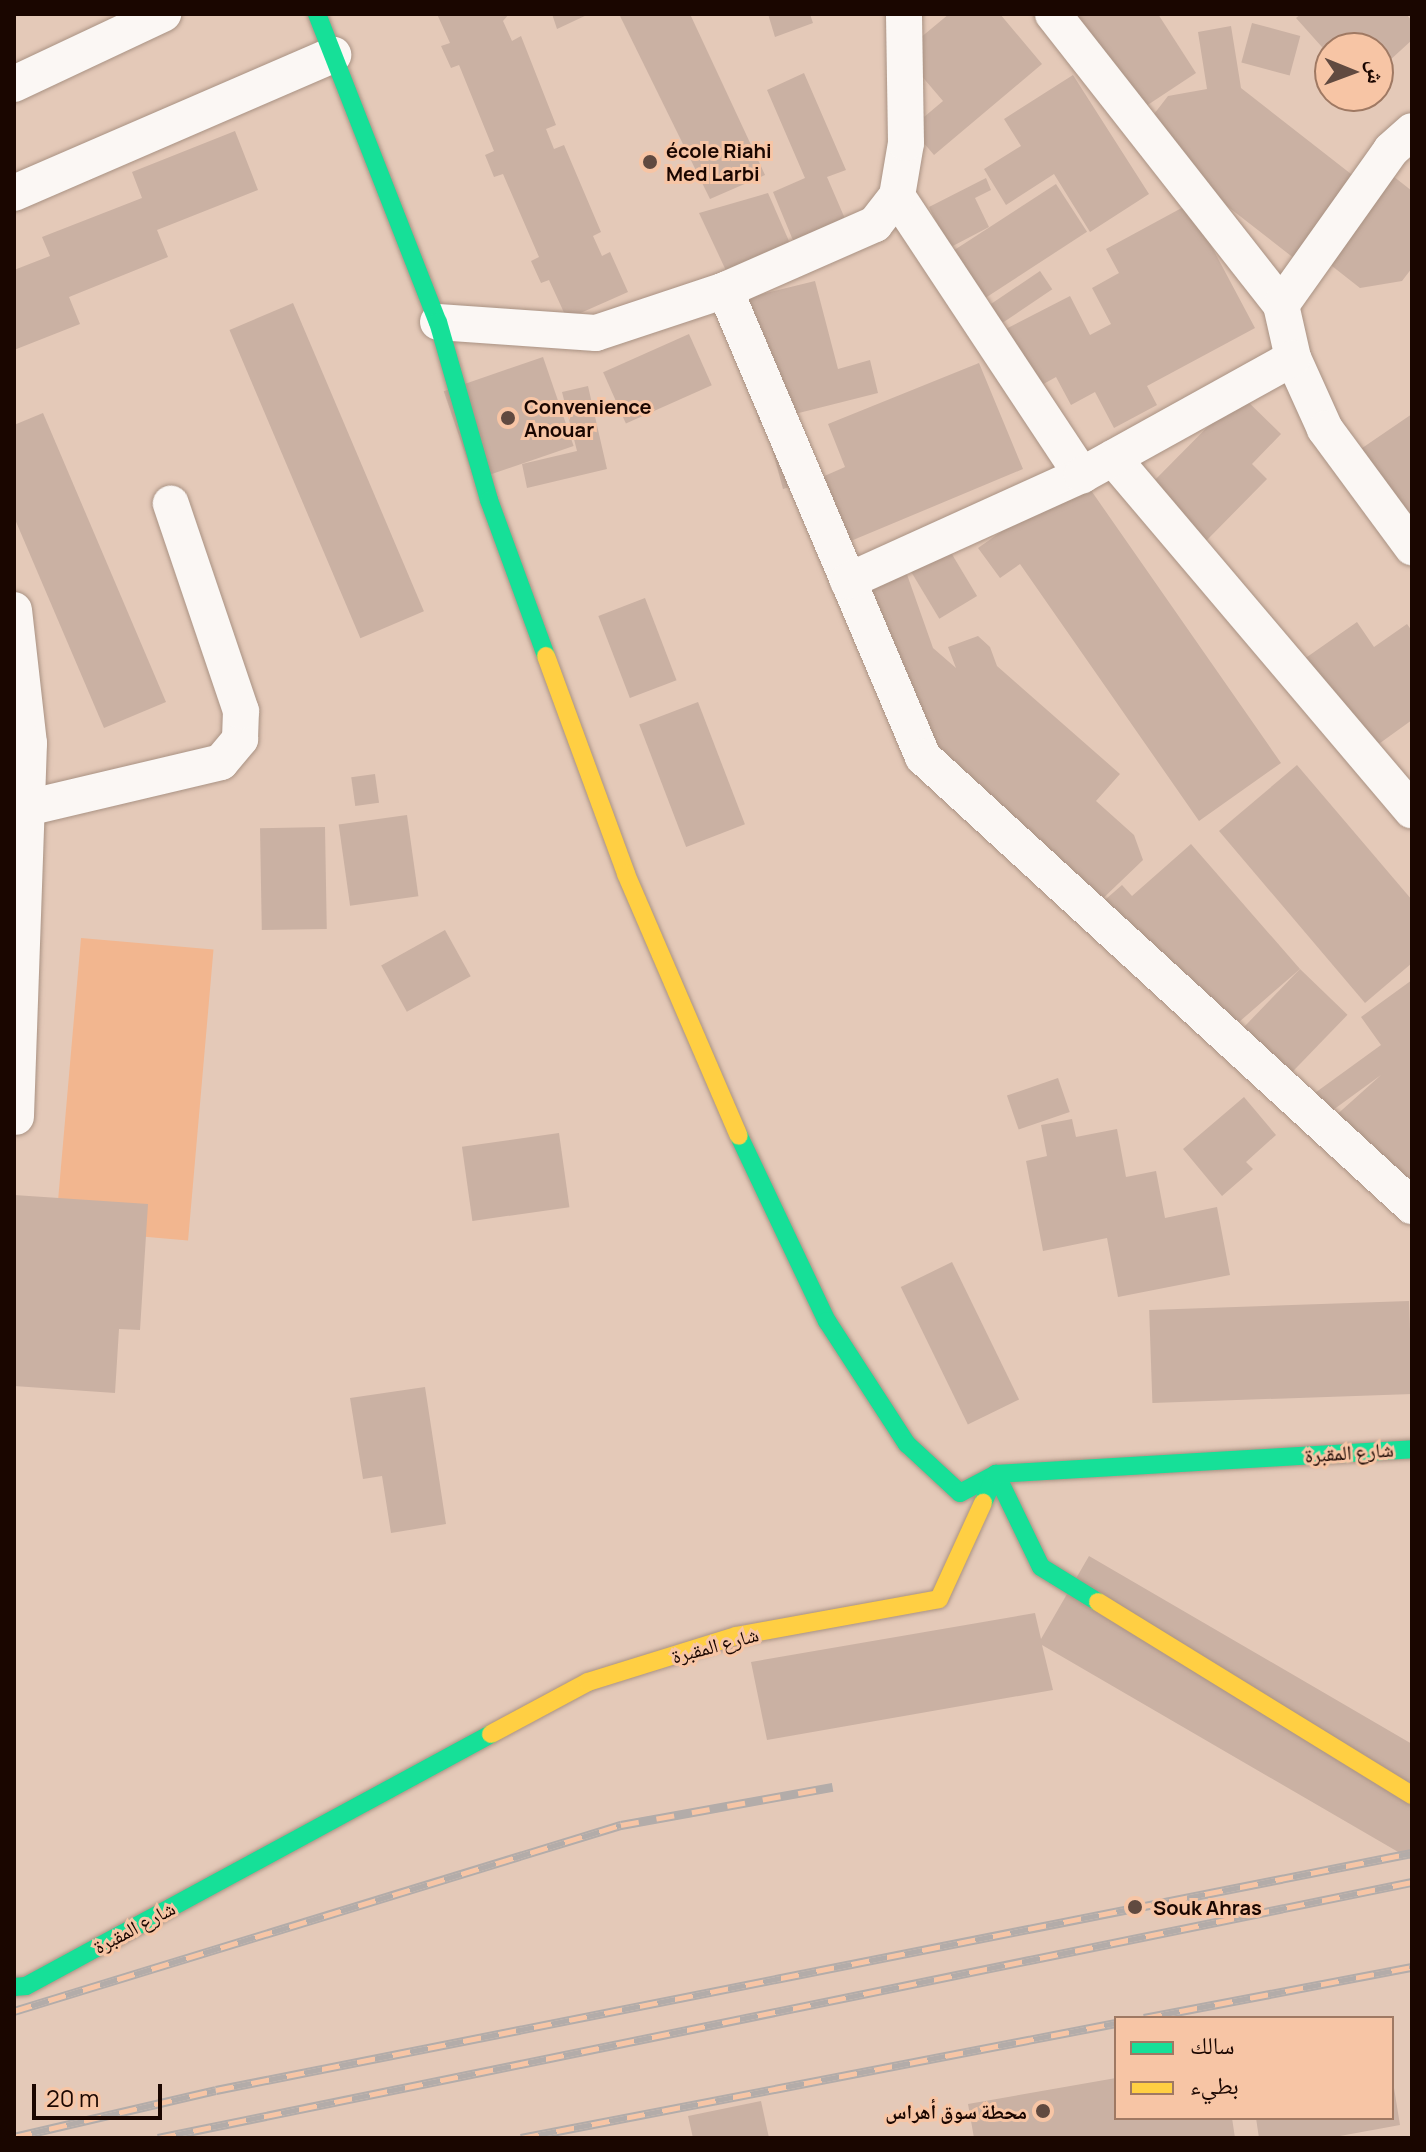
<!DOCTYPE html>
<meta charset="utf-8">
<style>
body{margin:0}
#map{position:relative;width:1426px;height:2152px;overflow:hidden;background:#e4c9b8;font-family:Manrope,"Noto Naskh Arabic",sans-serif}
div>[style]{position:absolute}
.green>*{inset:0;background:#f2b68f;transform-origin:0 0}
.building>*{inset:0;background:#cab1a3;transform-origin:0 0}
.roads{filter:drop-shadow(0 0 2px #a99283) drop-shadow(0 0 2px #a99283)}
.street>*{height:36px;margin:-18px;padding:0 18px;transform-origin:18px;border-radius:18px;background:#fbf7f4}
.fast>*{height:18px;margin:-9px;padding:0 9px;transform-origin:9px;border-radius:9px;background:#16e098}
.slow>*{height:18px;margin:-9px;padding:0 9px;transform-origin:9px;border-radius:9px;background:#ffcf43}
.rail>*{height:9px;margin-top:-4.5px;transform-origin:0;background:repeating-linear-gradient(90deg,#f7c5a5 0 18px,#b3aca9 0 36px);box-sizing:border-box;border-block:2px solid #b3aca9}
.dots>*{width:22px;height:22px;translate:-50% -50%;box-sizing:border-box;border:4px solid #f7c5a5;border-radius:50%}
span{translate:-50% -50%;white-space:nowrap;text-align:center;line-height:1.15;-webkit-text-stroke:6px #f7c5a5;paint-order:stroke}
.poi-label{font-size:20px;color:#1a0600;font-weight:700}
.left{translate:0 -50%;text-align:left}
.right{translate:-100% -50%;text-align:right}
.street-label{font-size:20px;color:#1a0600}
.frame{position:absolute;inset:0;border:16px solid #1a0600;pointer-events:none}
.legend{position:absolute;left:1114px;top:2016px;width:280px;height:104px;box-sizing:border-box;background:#f7c5a5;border:2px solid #9f7963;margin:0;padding:10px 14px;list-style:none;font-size:24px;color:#1a0600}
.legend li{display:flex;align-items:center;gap:16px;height:40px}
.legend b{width:40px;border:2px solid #9f7963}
.north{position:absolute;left:1314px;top:32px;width:80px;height:80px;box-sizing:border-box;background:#f7c5a5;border:2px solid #9f7963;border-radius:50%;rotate:91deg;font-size:22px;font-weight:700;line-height:32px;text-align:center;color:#1a0600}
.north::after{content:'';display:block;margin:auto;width:28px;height:36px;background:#614a40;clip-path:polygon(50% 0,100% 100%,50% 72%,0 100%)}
.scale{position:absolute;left:32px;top:2084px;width:130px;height:36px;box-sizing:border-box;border:4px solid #1a0600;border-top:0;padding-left:10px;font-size:24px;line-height:28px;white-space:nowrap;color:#1a0600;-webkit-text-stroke:6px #f7c5a5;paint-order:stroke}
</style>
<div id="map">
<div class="green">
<div style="left:81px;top:938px;width:133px;height:292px;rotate:5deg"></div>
</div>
<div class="building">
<div style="clip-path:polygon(437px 14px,509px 14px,503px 21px,512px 41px,521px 36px,556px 125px,546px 129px,554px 149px,564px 145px,601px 232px,593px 236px,602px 256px,610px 252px,628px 292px,567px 319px,549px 280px,541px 283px,531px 261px,539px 257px,503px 174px,494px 177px,485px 155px,494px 151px,459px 65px,451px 68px,441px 46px,450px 43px)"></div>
<div style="clip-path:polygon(552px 14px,589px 14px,557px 29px)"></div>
<div style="clip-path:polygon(619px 14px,690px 14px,765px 175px,710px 199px)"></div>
<div style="clip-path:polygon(768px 14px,810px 14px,813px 23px,775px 37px)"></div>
<div style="clip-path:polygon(949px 14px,1000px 14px,1042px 64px,934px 155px,911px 128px,943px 101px,902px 53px)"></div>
<div style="clip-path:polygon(1073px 14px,1158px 14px,1196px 73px,1137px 112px)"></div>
<div style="clip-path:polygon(1301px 14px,1406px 14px,1412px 21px,1412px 40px,1378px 71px,1378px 48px,1330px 48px,1330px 56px,1296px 18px)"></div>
<div style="left:1252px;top:23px;width:50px;height:41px;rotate:15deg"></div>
<div style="clip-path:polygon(1231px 26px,1241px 88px,1360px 181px,1379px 165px,1412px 191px,1412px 268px,1402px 281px,1360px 288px,1318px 255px,1295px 259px,1137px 136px,1168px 96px,1207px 89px,1198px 32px)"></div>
<div style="clip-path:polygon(804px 73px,846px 170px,827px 177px,849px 228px,797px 250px,773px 192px,805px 178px,767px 90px)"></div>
<div style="clip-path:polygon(1073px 75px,1149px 194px,1090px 232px,1054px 174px,1006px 205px,984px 169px,1021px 146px,1004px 119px)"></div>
<div style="clip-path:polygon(235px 131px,258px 190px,157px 230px,168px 257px,69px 297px,80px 324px,14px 350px,14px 270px,50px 256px,42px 237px,142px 198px,132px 172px)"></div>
<div style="clip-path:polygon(986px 178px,991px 190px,975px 198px,989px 227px,949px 248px,929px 207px)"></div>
<div style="left:1056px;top:184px;width:57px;height:137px;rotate:57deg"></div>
<div style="clip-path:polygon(768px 193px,795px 255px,729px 277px,699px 213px)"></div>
<div style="clip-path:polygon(1189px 204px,1255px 328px,1147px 386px,1157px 405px,1114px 428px,1095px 392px,1071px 405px,1056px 377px,1031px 391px,1000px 332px,1070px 296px,1090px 335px,1111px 324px,1092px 288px,1119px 273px,1106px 249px)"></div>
<div style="left:1040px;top:271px;width:22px;height:73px;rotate:56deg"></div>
<div style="clip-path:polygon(815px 281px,838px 369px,870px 360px,878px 393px,759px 423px,730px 302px)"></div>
<div style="left:293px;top:303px;width:335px;height:69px;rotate:67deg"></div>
<div style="left:689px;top:334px;width:56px;height:94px;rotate:66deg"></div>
<div style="left:543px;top:357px;width:94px;height:105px;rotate:71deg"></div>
<div style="clip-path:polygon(979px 363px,1023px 469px,834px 548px,807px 482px,783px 489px,768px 434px,813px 481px,845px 467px,828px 424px)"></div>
<div style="clip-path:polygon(588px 386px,607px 469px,527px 488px,522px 464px,577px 451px,562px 392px)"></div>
<div style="clip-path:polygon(1240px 394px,1281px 434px,1252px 464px,1267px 479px,1206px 541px,1149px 486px)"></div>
<div style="clip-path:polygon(43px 413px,166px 702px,104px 728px,14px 517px,14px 425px)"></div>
<div style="clip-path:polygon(1412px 414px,1412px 549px,1349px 457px)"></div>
<div style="clip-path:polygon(1081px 476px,1281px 763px,1199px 821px,1020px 564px,1000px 578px,978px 548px)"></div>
<div style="left:941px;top:536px;width:70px;height:44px;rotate:59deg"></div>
<div style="clip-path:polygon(904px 566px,933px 648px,956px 668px,948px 647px,978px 636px,990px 647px,997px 666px,1120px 774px,1096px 801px,1134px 835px,1143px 860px,1094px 907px,893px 730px,848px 604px)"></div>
<div style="left:645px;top:598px;width:88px;height:50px;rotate:69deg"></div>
<div style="clip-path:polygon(1357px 622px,1374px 647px,1407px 624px,1412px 631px,1412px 720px,1362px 756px,1297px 664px)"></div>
<div style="left:698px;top:702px;width:131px;height:63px;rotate:69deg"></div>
<div style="clip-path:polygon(1297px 765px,1412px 900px,1412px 963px,1365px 1003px,1219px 831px)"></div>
<div style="left:375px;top:774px;width:29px;height:24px;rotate:82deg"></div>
<div style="left:407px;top:815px;width:82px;height:69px;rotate:82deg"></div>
<div style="left:325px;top:827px;width:102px;height:65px;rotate:89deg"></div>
<div style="clip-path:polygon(1191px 844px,1300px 969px,1216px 1042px,1098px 906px,1122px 885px,1132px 896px)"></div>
<div style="left:445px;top:930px;width:53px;height:73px;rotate:61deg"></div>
<div style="left:1300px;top:969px;width:66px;height:100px;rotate:44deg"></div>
<div style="clip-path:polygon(1412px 980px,1412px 1213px,1323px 1127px,1381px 1075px,1322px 1118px,1308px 1098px,1381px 1045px,1361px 1017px)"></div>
<div style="left:1058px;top:1078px;width:36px;height:54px;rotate:71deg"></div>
<div style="clip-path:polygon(1244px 1097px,1276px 1135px,1246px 1162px,1253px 1169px,1222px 1196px,1183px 1149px)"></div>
<div style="clip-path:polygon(1072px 1119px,1076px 1137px,1117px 1129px,1126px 1177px,1156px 1171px,1165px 1218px,1217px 1207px,1230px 1275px,1118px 1297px,1107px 1238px,1043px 1251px,1026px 1161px,1047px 1156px,1041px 1125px)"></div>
<div style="left:559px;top:1133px;width:75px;height:98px;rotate:82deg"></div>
<div style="clip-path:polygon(14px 1195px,148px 1204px,140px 1330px,119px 1329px,115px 1393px,14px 1386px)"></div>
<div style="left:952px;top:1262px;width:153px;height:57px;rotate:64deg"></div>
<div style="left:1409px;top:1301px;width:93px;height:260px;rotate:88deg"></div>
<div style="clip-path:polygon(425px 1387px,446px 1524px,391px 1533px,382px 1476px,363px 1479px,350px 1398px)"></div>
<div style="clip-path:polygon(1089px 1556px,1412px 1744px,1412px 1860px,1042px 1645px,1053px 1690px,767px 1740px,751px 1662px,1035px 1613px,1041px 1639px)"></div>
<div style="clip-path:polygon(1116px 2078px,1116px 2118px,1232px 2118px,1235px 2138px,974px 2138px,968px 2104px)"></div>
<div style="clip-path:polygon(1394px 2088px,1400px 2125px,1329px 2138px,1259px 2138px,1256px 2118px,1392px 2118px)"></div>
<div style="clip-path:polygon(761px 2101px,769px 2138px,693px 2138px,688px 2116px)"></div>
</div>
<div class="roads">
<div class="street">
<div style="left:1053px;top:14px;width:370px;rotate:51.9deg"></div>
<div style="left:1281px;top:305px;width:54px;rotate:77.2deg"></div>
<div style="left:1293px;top:358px;width:78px;rotate:65.7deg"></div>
<div style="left:1325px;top:429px;width:147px;rotate:53.6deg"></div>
<div style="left:14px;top:84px;width:165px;rotate:-25.2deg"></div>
<div style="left:14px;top:193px;width:348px;rotate:-23.4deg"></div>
<div style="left:897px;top:196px;width:335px;rotate:56.5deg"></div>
<div style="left:725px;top:290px;width:507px;rotate:67.02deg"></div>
<div style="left:923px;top:757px;width:664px;rotate:42.56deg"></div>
<div style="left:1281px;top:305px;width:190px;rotate:-54.6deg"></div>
<div style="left:1391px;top:150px;width:28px;rotate:-42deg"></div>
<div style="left:438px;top:322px;width:158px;rotate:4deg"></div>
<div style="left:596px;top:333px;width:136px;rotate:-18.4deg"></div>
<div style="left:725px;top:290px;width:164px;rotate:-23.7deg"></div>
<div style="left:875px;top:224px;width:36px;rotate:-52deg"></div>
<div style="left:897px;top:196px;width:54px;rotate:-80.4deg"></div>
<div style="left:906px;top:143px;width:129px;rotate:-90.9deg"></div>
<div style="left:1113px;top:458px;width:462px;rotate:49.7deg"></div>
<div style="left:848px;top:581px;width:257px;rotate:-24.4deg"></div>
<div style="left:1082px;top:475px;width:241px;rotate:-29deg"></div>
<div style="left:14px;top:610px;width:134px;rotate:83.6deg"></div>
<div style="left:29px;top:743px;width:374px;rotate:92deg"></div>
<div style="left:27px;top:808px;width:199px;rotate:-13.3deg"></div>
<div style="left:221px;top:762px;width:30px;rotate:-50deg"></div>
<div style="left:240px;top:739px;width:28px;rotate:-88deg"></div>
<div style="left:241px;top:711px;width:219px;rotate:-108.7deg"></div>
</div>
<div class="fast">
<div style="left:317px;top:14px;width:331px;rotate:68.6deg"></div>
<div style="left:438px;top:322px;width:185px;rotate:74deg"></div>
<div style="left:489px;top:500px;width:166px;rotate:69.9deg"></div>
<div style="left:739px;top:1136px;width:205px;rotate:64.6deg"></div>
<div style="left:827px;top:1321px;width:147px;rotate:57deg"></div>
<div style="left:907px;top:1444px;width:72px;rotate:42.8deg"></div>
<div style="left:960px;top:1493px;width:41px;rotate:-27.8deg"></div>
<div style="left:996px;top:1474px;width:103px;rotate:64.2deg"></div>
<div style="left:1041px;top:1567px;width:67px;rotate:31.6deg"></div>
<div style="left:983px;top:1503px;width:32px;rotate:-66deg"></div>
<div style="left:996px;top:1474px;width:417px;rotate:-3.4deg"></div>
<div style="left:14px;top:1987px;width:12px;rotate:-5deg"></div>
<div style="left:26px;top:1986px;width:529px;rotate:-28.45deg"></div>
</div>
<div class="slow">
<div style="left:546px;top:656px;width:232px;rotate:69.8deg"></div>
<div style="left:626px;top:874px;width:285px;rotate:66.7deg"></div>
<div style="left:1098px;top:1602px;width:369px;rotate:31.6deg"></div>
<div style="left:491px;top:1734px;width:110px;rotate:-28.2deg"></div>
<div style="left:588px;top:1682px;width:155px;rotate:-17.3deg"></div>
<div style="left:736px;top:1636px;width:206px;rotate:-10.3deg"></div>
<div style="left:939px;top:1599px;width:106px;rotate:-65.4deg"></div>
</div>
</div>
<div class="rail">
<div style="left:14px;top:2011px;width:635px;rotate:-17.04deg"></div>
<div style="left:621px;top:1825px;width:215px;rotate:-10.2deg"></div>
<div style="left:1144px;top:2018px;width:273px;rotate:-10.8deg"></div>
<div style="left:14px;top:2137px;width:207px;rotate:-13.1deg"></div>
<div style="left:216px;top:2090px;width:1219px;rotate:-11.21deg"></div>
<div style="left:158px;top:2138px;width:1280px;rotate:-11.54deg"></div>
<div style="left:521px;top:2138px;width:606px;rotate:-10.94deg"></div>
</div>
<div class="dots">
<div style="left:650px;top:162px;background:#614a40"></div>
<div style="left:508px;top:418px;background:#614a40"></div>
<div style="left:1135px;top:1907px;background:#614a40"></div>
<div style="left:1043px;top:2111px;background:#614a40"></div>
</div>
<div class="poi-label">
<span class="left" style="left:666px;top:162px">école Riahi<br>Med Larbi</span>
<span class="left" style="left:524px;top:418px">Convenience<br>Anouar</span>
<span class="left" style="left:1153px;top:1907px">Souk Ahras</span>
<span class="right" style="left:1027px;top:2111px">محطة سوق أهراس</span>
</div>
<div class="street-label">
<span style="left:1349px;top:1452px;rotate:-4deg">شارع المقبرة</span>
<span style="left:715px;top:1645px;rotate:-15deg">شارع المقبرة</span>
<span style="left:134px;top:1927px;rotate:-28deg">شارع المقبرة</span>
</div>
<div class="frame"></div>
<ul class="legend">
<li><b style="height:10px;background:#16e098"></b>سالك</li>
<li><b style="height:10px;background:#ffcf43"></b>بطيء</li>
</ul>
<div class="north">ش</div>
<div class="scale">20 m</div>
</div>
